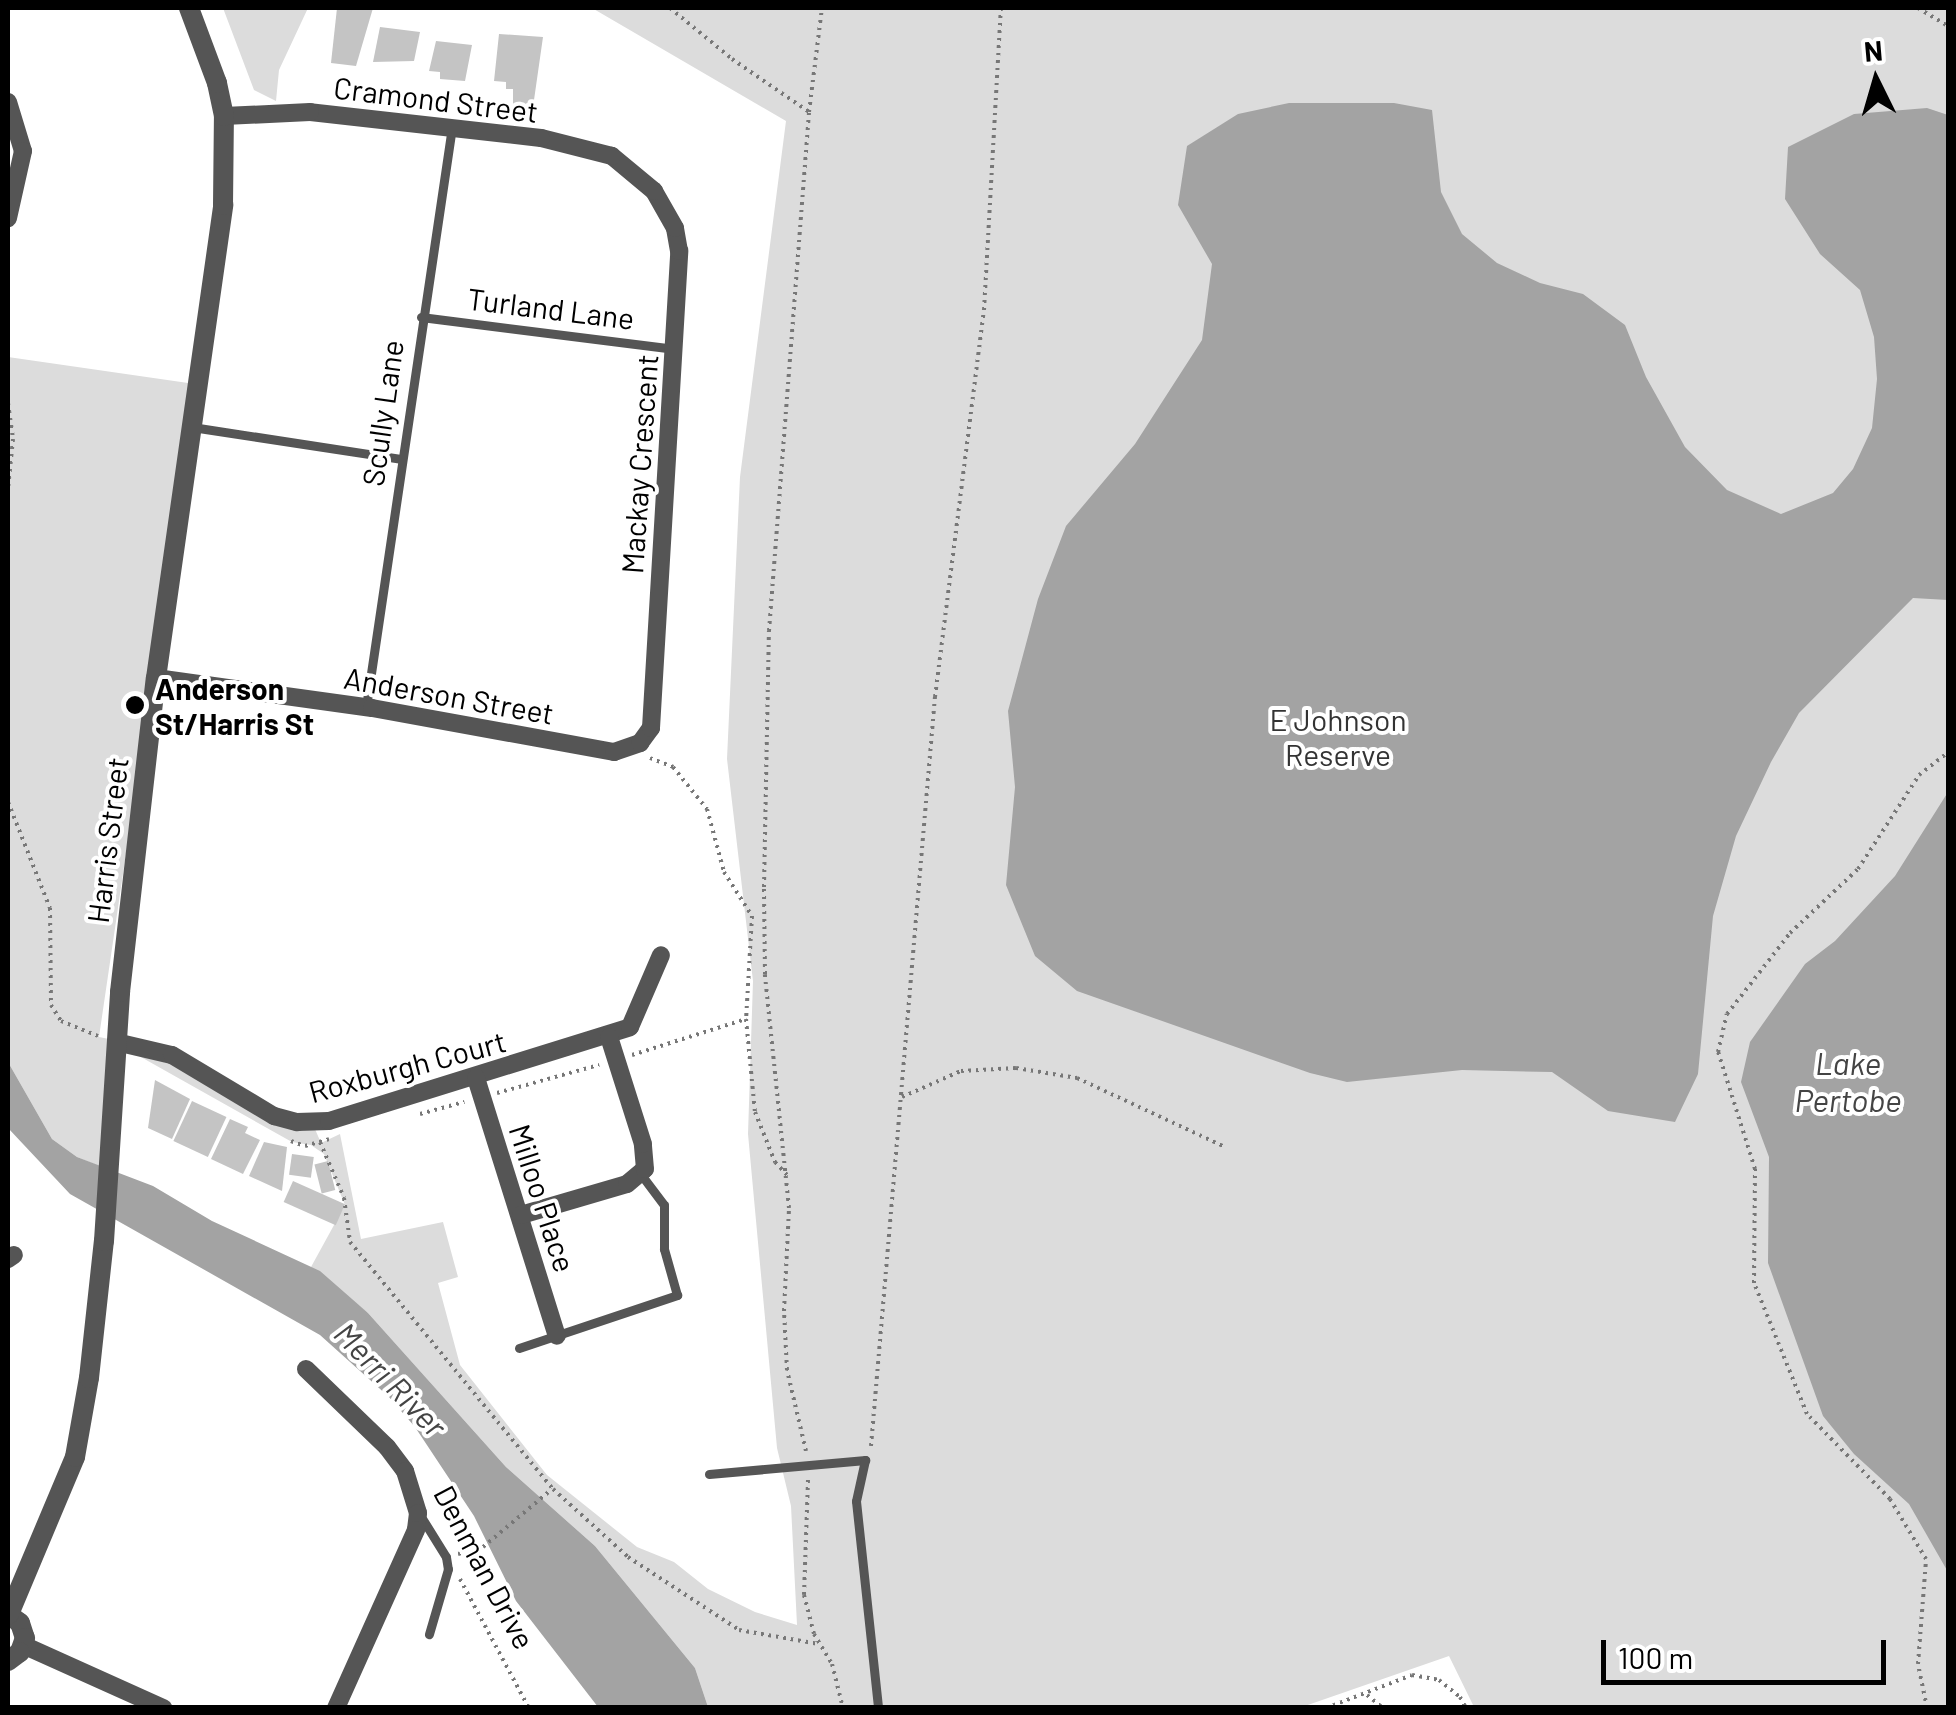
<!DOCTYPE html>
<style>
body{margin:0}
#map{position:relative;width:1956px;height:1715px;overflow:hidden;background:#fff;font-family:Barlow,sans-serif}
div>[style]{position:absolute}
.green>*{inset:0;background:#dcdcdc}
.water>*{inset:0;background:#a3a3a3}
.building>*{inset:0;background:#c4c4c4;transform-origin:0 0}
.path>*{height:4px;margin-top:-2px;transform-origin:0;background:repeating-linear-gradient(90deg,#777 0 2.5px,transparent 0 7.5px)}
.service>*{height:9px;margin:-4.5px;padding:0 4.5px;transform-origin:4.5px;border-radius:4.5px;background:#555}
.minor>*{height:18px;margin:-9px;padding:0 9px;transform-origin:9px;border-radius:9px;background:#555}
.tertiary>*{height:20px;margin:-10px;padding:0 10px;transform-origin:10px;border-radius:10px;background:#555}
.dots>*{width:28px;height:28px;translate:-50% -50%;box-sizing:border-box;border:5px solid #fff;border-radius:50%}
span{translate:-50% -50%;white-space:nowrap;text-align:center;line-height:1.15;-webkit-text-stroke:8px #fff;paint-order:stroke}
.street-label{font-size:30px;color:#000}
.poi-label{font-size:30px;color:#000;font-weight:700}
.left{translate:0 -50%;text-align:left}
.park-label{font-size:30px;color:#333}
.water-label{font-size:32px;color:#444;font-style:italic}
.frame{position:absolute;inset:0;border:10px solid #000;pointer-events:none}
.north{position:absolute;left:1826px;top:30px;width:100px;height:100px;-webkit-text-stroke:8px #fff;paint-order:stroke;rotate:355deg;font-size:28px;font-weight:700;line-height:40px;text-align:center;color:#000}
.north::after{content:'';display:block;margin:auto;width:35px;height:45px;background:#000;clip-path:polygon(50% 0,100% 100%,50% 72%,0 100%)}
.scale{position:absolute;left:1601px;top:1640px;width:285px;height:45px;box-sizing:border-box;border:5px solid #000;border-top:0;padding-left:12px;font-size:30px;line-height:35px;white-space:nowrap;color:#000;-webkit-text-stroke:8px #fff;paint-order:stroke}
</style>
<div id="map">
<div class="green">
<div style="clip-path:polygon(223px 8px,308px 8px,279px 70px,276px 101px,254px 90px)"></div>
<div style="clip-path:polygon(592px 8px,1948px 8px,1948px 1707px,1474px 1707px,1449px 1656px,1302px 1707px,708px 1707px,695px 1668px,595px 1546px,506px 1467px,368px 1313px,311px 1267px,345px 1205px,324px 1154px,311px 1145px,292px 1142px,116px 1043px,109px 1170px,77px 1157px,52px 1139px,8px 1062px,8px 357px,195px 384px,99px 1037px,154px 1048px,213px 1082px,312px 1122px,321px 1143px,340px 1134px,361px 1239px,443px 1222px,458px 1277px,438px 1283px,460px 1365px,547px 1475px,637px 1547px,674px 1562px,708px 1589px,755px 1612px,797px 1625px,791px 1506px,777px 1448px,748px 1134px,753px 981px,727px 759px,740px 477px,786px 121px)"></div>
</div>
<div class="water">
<div style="clip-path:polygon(1289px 103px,1394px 103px,1432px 110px,1441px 192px,1462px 234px,1497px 263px,1540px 283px,1583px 294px,1625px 325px,1646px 377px,1685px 447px,1727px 490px,1781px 514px,1833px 493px,1853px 469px,1872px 428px,1877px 379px,1874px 337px,1860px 290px,1820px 254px,1785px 199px,1788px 147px,1854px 114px,1927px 108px,1948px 115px,1948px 600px,1913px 598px,1799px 713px,1771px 762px,1736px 836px,1713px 916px,1698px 1074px,1675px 1122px,1608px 1111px,1552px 1072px,1462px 1070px,1347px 1082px,1310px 1073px,1077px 991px,1035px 956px,1006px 885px,1015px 787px,1008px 711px,1038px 599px,1066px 526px,1135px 444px,1202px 340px,1212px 264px,1178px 205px,1187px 146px,1238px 114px)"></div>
<div style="clip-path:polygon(1948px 792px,1948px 1572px,1909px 1504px,1854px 1454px,1823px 1416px,1768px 1263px,1769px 1157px,1741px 1082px,1750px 1042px,1805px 964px,1835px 941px,1895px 876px)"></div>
<div style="clip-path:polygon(8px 1062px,52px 1139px,77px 1157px,153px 1186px,212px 1221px,320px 1271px,368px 1313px,506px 1467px,595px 1546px,695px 1668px,708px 1707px,598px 1707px,516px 1601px,474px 1516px,415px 1427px,389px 1397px,320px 1335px,70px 1194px,8px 1128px)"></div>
</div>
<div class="building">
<div style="clip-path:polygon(337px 8px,373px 8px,356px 66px,331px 63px)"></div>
<div style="clip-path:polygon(380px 27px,420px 32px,414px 61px,373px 62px)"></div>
<div style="clip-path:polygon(499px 34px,543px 37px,533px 107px,513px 105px,513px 89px,506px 89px,506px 82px,494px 81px)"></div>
<div style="clip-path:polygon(436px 41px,472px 45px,465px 81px,440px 79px,440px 72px,429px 71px)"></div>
<div style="clip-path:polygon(155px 1080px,190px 1099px,172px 1139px,148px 1128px)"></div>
<div style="left:192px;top:1101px;width:38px;height:44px;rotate:25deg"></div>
<div style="clip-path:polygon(230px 1119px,248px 1127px,245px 1133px,260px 1140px,243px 1174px,211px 1159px)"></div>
<div style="clip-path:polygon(264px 1142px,287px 1147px,282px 1191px,249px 1176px)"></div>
<div style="left:292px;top:1154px;width:22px;height:21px;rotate:8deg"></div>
<div style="left:328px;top:1161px;width:30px;height:14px;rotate:76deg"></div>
<div style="left:293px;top:1181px;width:57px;height:23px;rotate:24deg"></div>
</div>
<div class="path">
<div style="left:670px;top:8px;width:80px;rotate:39.4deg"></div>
<div style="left:732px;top:59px;width:93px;rotate:34.5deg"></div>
<div style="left:1918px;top:8px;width:35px;rotate:31deg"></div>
<div style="left:8px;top:403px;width:36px;rotate:82deg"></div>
<div style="left:13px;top:439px;width:50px;rotate:95.7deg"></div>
<div style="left:650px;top:758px;width:25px;rotate:21deg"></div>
<div style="left:673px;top:767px;width:54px;rotate:51deg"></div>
<div style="left:707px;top:809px;width:65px;rotate:74.9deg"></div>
<div style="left:724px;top:872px;width:52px;rotate:57.5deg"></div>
<div style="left:752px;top:916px;width:103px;rotate:93.3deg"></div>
<div style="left:8px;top:802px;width:114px;rotate:68.4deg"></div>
<div style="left:50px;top:908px;width:97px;rotate:89.4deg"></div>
<div style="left:51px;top:1005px;width:19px;rotate:58deg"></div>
<div style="left:61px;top:1021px;width:40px;rotate:22deg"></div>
<div style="left:632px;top:1055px;width:120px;rotate:-17.5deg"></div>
<div style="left:746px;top:1019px;width:93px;rotate:84.5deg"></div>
<div style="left:755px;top:1112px;width:54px;rotate:68.2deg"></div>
<div style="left:775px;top:1162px;width:18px;rotate:47deg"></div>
<div style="left:497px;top:1093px;width:106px;rotate:-15.4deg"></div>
<div style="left:902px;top:1097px;width:64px;rotate:-23.8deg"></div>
<div style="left:961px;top:1071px;width:55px;rotate:-3.1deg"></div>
<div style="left:1016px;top:1068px;width:62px;rotate:9.3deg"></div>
<div style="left:1077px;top:1078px;width:161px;rotate:25deg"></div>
<div style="left:420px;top:1114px;width:46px;rotate:-15.3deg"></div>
<div style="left:291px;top:1141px;width:15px;rotate:20deg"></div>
<div style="left:305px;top:1146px;width:25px;rotate:-16deg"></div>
<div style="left:320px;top:1142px;width:61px;rotate:66.8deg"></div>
<div style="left:344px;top:1198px;width:44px;rotate:82.2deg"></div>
<div style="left:350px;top:1242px;width:320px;rotate:50.6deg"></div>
<div style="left:553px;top:1489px;width:101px;rotate:42.2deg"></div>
<div style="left:628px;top:1557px;width:133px;rotate:33.3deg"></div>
<div style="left:739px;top:1630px;width:81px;rotate:9.9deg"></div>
<div style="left:871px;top:1446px;width:752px;rotate:-85.12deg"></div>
<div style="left:935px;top:697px;width:390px;rotate:-82.8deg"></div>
<div style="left:984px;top:310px;width:302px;rotate:-86.8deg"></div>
<div style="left:806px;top:1451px;width:83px;rotate:-103.2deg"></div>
<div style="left:787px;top:1370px;width:59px;rotate:-92.9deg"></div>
<div style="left:784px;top:1311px;width:103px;rotate:-87.2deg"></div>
<div style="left:789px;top:1208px;width:235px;rotate:-95.9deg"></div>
<div style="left:765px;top:974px;width:87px;rotate:-90.7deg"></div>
<div style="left:764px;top:887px;width:256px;rotate:-88.9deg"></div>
<div style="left:769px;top:631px;width:521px;rotate:-85.59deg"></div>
<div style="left:809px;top:112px;width:105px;rotate:-82.9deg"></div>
<div style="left:808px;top:1480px;width:115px;rotate:92deg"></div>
<div style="left:804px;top:1595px;width:40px;rotate:75.6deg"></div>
<div style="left:814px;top:1634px;width:35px;rotate:59deg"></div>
<div style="left:832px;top:1664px;width:45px;rotate:76deg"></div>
<div style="left:458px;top:1554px;width:26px;rotate:-16deg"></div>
<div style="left:483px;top:1547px;width:90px;rotate:-40deg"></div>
<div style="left:460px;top:1579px;width:146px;rotate:61.9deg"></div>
<div style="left:1367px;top:1695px;width:21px;rotate:39deg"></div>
<div style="left:1326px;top:1708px;width:92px;rotate:-21deg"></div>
<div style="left:1412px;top:1675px;width:27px;rotate:10deg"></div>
<div style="left:1439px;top:1680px;width:27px;rotate:39deg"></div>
<div style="left:1460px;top:1697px;width:13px;rotate:61deg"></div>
<div style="left:1927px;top:1708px;width:45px;rotate:-101.6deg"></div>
<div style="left:1918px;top:1664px;width:105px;rotate:-85.6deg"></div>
<div style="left:1926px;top:1559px;width:70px;rotate:-121deg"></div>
<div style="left:1890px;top:1499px;width:119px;rotate:-134.3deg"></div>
<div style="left:1807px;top:1414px;width:141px;rotate:-112deg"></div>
<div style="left:1754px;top:1283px;width:114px;rotate:-89.5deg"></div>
<div style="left:1755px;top:1169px;width:123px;rotate:-107.5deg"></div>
<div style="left:1718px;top:1052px;width:39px;rotate:-77deg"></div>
<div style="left:1727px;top:1014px;width:103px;rotate:-52.1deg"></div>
<div style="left:1790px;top:933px;width:93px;rotate:-43.3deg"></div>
<div style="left:1858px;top:869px;width:112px;rotate:-57deg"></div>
<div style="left:1919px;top:775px;width:37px;rotate:-38deg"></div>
</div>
<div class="service">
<div style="left:421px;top:317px;width:256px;rotate:7.2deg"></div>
<div style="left:192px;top:427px;width:211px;rotate:8.7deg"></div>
<div style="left:366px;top:707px;width:586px;rotate:-81.57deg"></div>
<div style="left:519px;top:1348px;width:167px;rotate:-18.5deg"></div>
<div style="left:677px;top:1295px;width:48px;rotate:-105.8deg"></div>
<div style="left:664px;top:1249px;width:44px;rotate:-90deg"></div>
<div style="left:664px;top:1205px;width:38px;rotate:-127deg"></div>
<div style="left:709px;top:1474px;width:157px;rotate:-5.1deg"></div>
<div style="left:865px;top:1460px;width:42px;rotate:102.4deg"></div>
<div style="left:856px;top:1501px;width:208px;rotate:83.9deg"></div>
<div style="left:420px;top:1515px;width:49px;rotate:58.2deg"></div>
<div style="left:446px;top:1557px;width:12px;rotate:81deg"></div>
<div style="left:448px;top:1569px;width:68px;rotate:106.3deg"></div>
</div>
<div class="minor">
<div style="left:8px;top:102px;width:51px;rotate:73deg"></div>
<div style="left:23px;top:151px;width:69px;rotate:102.6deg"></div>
<div style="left:156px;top:678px;width:218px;rotate:7.9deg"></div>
<div style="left:372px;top:708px;width:246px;rotate:10.3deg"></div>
<div style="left:614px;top:752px;width:28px;rotate:-19deg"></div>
<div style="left:640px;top:743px;width:19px;rotate:-54deg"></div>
<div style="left:651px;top:728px;width:478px;rotate:-86.6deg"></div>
<div style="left:679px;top:251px;width:23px;rotate:-100deg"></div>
<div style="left:675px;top:228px;width:43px;rotate:-119.6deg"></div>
<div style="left:654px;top:191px;width:55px;rotate:-140.2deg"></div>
<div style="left:612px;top:156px;width:73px;rotate:-165.8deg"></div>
<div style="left:541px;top:138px;width:232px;rotate:-173.6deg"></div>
<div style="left:310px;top:112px;width:86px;rotate:177.3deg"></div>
<div style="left:116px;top:1042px;width:57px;rotate:13.1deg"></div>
<div style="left:172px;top:1055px;width:119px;rotate:30.9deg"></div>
<div style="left:274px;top:1116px;width:24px;rotate:15deg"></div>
<div style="left:297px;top:1122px;width:32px;rotate:-2deg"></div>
<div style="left:329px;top:1121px;width:315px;rotate:-17.3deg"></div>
<div style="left:630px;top:1027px;width:78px;rotate:-66.7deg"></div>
<div style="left:476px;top:1078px;width:270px;rotate:72.6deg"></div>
<div style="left:521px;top:1215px;width:110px;rotate:-16.3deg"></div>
<div style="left:627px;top:1184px;width:23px;rotate:-40deg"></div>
<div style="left:645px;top:1169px;width:25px;rotate:-95deg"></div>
<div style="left:643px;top:1144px;width:112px;rotate:-107.6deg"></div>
<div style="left:8px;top:1259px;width:7px;rotate:-34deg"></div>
<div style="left:306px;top:1369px;width:112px;rotate:43.9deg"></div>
<div style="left:387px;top:1447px;width:30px;rotate:53deg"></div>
<div style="left:405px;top:1471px;width:44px;rotate:72.8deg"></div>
<div style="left:418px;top:1513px;width:17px;rotate:97deg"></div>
<div style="left:416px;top:1530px;width:195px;rotate:114.2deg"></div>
<div style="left:23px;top:1645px;width:154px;rotate:24.2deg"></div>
</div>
<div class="tertiary">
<div style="left:8px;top:1614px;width:15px;rotate:37deg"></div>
<div style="left:20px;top:1623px;width:16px;rotate:72deg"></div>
<div style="left:25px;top:1638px;width:15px;rotate:110deg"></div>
<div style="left:20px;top:1652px;width:15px;rotate:143deg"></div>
<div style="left:9px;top:1614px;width:170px;rotate:-67.2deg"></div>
<div style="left:75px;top:1457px;width:80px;rotate:-80deg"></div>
<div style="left:89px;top:1378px;width:138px;rotate:-83.8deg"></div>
<div style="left:104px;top:1241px;width:250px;rotate:-86.3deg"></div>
<div style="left:120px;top:992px;width:316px;rotate:-83.5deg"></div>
<div style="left:156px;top:678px;width:478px;rotate:-81.9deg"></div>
<div style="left:223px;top:205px;width:89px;rotate:-89.4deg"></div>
<div style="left:224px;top:116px;width:34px;rotate:-102deg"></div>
<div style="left:217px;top:83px;width:80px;rotate:-110.5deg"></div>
</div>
<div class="dots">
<div style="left:135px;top:705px;background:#000"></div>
</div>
<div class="street-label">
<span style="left:436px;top:99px;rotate:7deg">Cramond Street</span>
<span style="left:551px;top:308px;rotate:7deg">Turland Lane</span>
<span style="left:382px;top:413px;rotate:-82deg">Scully Lane</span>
<span style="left:639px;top:464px;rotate:-86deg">Mackay Crescent</span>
<span style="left:449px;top:695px;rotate:10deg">Anderson Street</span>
<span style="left:107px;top:840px;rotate:-83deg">Harris Street</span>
<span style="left:407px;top:1066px;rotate:-15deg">Roxburgh Court</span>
<span style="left:543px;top:1198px;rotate:72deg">Milloo Place</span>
<span style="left:485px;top:1567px;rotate:62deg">Denman Drive</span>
</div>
<div class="poi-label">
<span class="left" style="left:155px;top:705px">Anderson<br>St/Harris St</span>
</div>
<div class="park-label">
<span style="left:1338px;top:736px">E Johnson<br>Reserve</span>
</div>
<div class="water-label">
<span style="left:1848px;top:1081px">Lake<br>Pertobe</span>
<span style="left:391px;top:1379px;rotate:46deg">Merri River</span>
</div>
<div class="frame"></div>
<div class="north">N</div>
<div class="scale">100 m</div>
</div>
